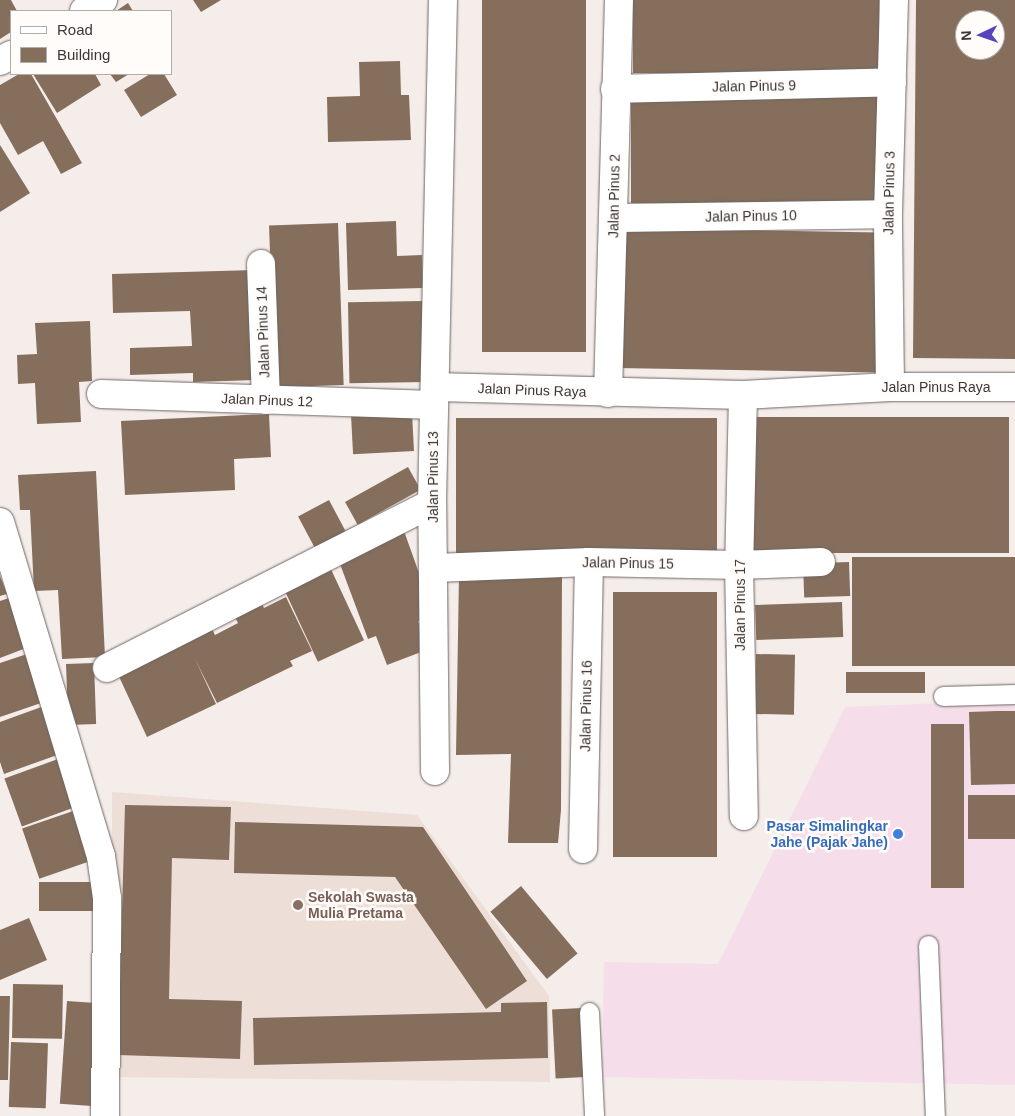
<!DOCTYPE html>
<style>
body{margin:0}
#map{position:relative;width:1015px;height:1116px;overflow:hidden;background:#f5edea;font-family:Arial,sans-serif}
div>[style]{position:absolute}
.commercial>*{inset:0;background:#f5dee9}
.built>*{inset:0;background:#eddfd8}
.building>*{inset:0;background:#856e5c;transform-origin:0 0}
.roads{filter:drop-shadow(0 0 1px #6d6664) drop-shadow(0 0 1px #6d6664)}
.service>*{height:19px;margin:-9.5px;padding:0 9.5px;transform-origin:9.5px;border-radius:9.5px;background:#fff}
.minor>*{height:28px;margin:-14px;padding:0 14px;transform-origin:14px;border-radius:14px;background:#fff}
.dots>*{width:14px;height:14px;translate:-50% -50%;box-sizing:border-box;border:2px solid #fffcfa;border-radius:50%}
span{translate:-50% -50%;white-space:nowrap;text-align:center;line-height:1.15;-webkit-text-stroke:5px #fffcfa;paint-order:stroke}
.street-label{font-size:14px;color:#3a3836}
.shop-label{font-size:14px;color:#366cbe;font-weight:700}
.right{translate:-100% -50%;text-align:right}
.education-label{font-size:14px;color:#785e54;font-weight:700}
.left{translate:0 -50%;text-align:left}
.legend{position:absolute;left:10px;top:10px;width:162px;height:65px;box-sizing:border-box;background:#fffcfa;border:1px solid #b0aeac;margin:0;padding:6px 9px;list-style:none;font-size:15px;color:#3a3836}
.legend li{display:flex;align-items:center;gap:10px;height:25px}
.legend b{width:25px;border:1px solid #b0aeac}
.north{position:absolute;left:955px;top:10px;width:50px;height:50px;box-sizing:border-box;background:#fffcfa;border:1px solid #b0aeac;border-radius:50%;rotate:267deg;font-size:14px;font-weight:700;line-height:20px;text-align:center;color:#3a3836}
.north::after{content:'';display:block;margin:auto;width:18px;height:22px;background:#5745bd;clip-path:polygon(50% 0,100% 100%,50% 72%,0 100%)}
</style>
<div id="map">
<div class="commercial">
<div style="clip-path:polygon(1015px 700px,1015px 1085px,602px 1077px,604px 962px,718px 964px,845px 707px)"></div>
</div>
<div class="built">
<div style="clip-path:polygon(112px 792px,417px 815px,549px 996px,550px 1082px,112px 1077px)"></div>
</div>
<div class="building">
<div style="clip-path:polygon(0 0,11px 0,17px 11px,11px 11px,11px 32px,0 39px)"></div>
<div style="clip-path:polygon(193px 0,221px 0,201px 12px)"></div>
<div style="left:482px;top:0;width:104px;height:352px"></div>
<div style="left:633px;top:0;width:246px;height:73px"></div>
<div style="clip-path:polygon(evenodd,916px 0,1015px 0,1015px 359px,913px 358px,916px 0,965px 20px,995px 20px,995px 50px,965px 50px,965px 20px)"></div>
<div style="clip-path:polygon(128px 3px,133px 11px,116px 11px)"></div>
<div style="clip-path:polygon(400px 61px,401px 95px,409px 95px,411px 140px,328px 142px,327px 97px,360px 96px,359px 62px)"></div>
<div style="clip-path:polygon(19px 74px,31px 74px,82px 163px,61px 174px,43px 141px,18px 155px,0 123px,0 85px)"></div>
<div style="clip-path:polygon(33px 74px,95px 74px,101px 85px,57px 113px)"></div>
<div style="clip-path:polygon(110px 74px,129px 74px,116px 82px)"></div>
<div style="clip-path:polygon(150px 74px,164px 74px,177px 95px,141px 117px,124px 90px)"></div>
<div style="left:631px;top:97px;width:246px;height:106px"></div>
<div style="clip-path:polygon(0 145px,30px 193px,0 212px)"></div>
<div style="clip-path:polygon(396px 221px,397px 256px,422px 255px,423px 288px,348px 290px,346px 223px)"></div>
<div style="left:338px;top:223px;width:162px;height:69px;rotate:88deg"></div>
<div style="left:620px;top:228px;width:259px;height:140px;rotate:1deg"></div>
<div style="clip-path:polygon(255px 270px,259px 380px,193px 382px,193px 373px,130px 375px,130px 348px,192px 346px,190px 311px,113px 313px,112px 274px)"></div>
<div style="left:424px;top:301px;width:81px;height:76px;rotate:89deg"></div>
<div style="clip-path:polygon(90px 321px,92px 381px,79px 382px,81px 422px,37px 424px,35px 383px,18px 384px,17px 355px,37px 354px,35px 323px)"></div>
<div style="left:412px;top:413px;width:38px;height:61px;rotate:87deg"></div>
<div style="clip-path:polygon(269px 414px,271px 457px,234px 459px,235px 490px,125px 495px,121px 421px)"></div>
<div style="left:749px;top:417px;width:260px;height:136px"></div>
<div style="left:456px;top:418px;width:261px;height:136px"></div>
<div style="left:408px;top:467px;width:26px;height:72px;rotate:61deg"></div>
<div style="clip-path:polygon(96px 471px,105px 657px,62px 659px,58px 590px,34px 591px,30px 510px,20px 510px,18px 475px)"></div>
<div style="left:329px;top:500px;width:36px;height:35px;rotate:62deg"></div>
<div style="clip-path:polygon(404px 531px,434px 615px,418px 621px,429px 649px,387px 665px,376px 636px,368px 639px,337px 556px)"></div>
<div style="left:1015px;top:557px;width:109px;height:163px;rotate:90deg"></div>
<div style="left:849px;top:562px;width:34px;height:46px;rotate:88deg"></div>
<div style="left:329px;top:565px;width:83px;height:51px;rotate:65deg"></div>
<div style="clip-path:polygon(459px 575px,562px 576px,561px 810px,558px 843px,508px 843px,511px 754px,456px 755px)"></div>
<div style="clip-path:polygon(0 576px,7px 594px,0 596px)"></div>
<div style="left:613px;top:592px;width:104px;height:265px"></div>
<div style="clip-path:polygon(286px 597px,312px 651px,290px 661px,293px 666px,217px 703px,195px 659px,216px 704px,147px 737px,115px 668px,208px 621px,215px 635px,238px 623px,233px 613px,260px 600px,264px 608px)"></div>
<div style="clip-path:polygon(9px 598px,26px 648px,0 658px,0 601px)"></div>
<div style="left:842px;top:602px;width:35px;height:87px;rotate:88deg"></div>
<div style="clip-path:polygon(27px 654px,44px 702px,0 717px,0 663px)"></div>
<div style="left:756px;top:654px;width:39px;height:60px;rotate:1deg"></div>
<div style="left:94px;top:663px;width:61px;height:28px;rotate:88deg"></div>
<div style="left:925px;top:672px;width:21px;height:79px;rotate:90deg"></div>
<div style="clip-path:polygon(44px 706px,60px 754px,4px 774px,0 762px,0 722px)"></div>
<div style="clip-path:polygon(997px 711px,1015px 711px,1015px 784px,971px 785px,969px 712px)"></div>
<div style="left:931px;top:724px;width:33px;height:164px"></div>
<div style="left:58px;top:759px;width:51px;height:57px;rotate:70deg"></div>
<div style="left:1015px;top:795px;width:44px;height:47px;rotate:90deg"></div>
<div style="clip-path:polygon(125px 805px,231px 807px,229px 860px,172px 858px,169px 999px,242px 1001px,240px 1059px,118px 1055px)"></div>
<div style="left:76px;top:810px;width:53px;height:57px;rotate:71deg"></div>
<div style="clip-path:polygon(235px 822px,423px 827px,527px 981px,486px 1009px,395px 877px,234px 873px)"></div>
<div style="left:96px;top:882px;width:29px;height:57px;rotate:90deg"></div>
<div style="left:521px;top:886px;width:88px;height:40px;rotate:50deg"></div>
<div style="clip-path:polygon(29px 918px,47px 960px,0 980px,0 930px)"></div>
<div style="left:13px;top:984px;width:50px;height:54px;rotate:1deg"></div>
<div style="clip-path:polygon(0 996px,10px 996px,8px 1080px,0 1080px)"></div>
<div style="left:67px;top:1001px;width:32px;height:103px;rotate:4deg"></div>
<div style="clip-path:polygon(547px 1002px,548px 1058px,254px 1065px,253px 1018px,501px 1012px,501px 1003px)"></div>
<div style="left:582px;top:1008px;width:69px;height:30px;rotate:87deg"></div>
<div style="left:11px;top:1042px;width:37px;height:65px;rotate:2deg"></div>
</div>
<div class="roads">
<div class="service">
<div style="left:943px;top:696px;width:72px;rotate:-1.6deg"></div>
<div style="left:928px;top:945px;width:171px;rotate:87.7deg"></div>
<div style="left:589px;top:1012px;width:104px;rotate:87.2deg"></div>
</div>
<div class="minor">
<div style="left:84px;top:11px;width:22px;rotate:-30deg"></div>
<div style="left:0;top:61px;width:13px;rotate:-29deg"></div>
<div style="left:615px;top:89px;width:277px;rotate:-1.4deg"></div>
<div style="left:615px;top:218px;width:273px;rotate:-0.8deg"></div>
<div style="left:261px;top:264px;width:136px;rotate:87.9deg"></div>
<div style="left:435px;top:387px;width:308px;rotate:1.5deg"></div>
<div style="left:743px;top:395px;width:147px;rotate:-3.1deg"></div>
<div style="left:890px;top:387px;width:125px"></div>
<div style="left:890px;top:387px;width:173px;rotate:-90.7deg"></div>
<div style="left:888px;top:214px;width:214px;rotate:-88.4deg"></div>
<div style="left:608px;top:393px;width:393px;rotate:-88.4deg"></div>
<div style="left:101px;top:394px;width:333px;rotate:1.9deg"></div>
<div style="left:743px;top:395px;width:170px;rotate:91.3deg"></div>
<div style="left:739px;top:565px;width:251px;rotate:88.9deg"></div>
<div style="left:0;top:522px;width:349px;rotate:73.2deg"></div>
<div style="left:101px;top:856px;width:42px;rotate:81.9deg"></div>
<div style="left:107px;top:898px;width:218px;rotate:90.5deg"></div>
<div style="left:435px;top:568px;width:154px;rotate:-2.2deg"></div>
<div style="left:589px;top:562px;width:150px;rotate:1.1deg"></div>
<div style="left:739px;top:565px;width:82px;rotate:-2.1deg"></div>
<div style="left:107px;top:668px;width:364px;rotate:-26.9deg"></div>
<div style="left:435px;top:771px;width:268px;rotate:-90.6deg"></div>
<div style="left:432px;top:503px;width:503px;rotate:-88.75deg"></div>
<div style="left:583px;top:849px;width:287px;rotate:-88.8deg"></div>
</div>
</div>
<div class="dots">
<div style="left:898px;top:834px;background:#3f7fe0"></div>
<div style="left:298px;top:905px;background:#8d6e63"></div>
</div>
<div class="street-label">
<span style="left:754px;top:86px;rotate:-1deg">Jalan Pinus 9</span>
<span style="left:889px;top:193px;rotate:-89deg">Jalan Pinus 3</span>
<span style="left:614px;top:196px;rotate:-89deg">Jalan Pinus 2</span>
<span style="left:751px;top:216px;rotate:-1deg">Jalan Pinus 10</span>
<span style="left:263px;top:332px;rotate:-92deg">Jalan Pinus 14</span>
<span style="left:936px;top:387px">Jalan Pinus Raya</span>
<span style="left:532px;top:390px;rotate:2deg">Jalan Pinus Raya</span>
<span style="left:267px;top:400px;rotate:2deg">Jalan Pinus 12</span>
<span style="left:433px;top:477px;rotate:-90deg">Jalan Pinus 13</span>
<span style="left:628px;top:563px;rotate:1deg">Jalan Pinus 15</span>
<span style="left:740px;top:605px;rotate:-90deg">Jalan Pinus 17</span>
<span style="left:586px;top:706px;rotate:-89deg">Jalan Pinus 16</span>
</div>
<div class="shop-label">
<span class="right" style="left:888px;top:834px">Pasar Simalingkar<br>Jahe (Pajak Jahe)</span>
</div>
<div class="education-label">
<span class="left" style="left:308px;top:905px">Sekolah Swasta<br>Mulia Pretama</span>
</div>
<ul class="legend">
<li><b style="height:6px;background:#fff"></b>Road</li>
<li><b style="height:14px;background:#856e5c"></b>Building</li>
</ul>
<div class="north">N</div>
</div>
